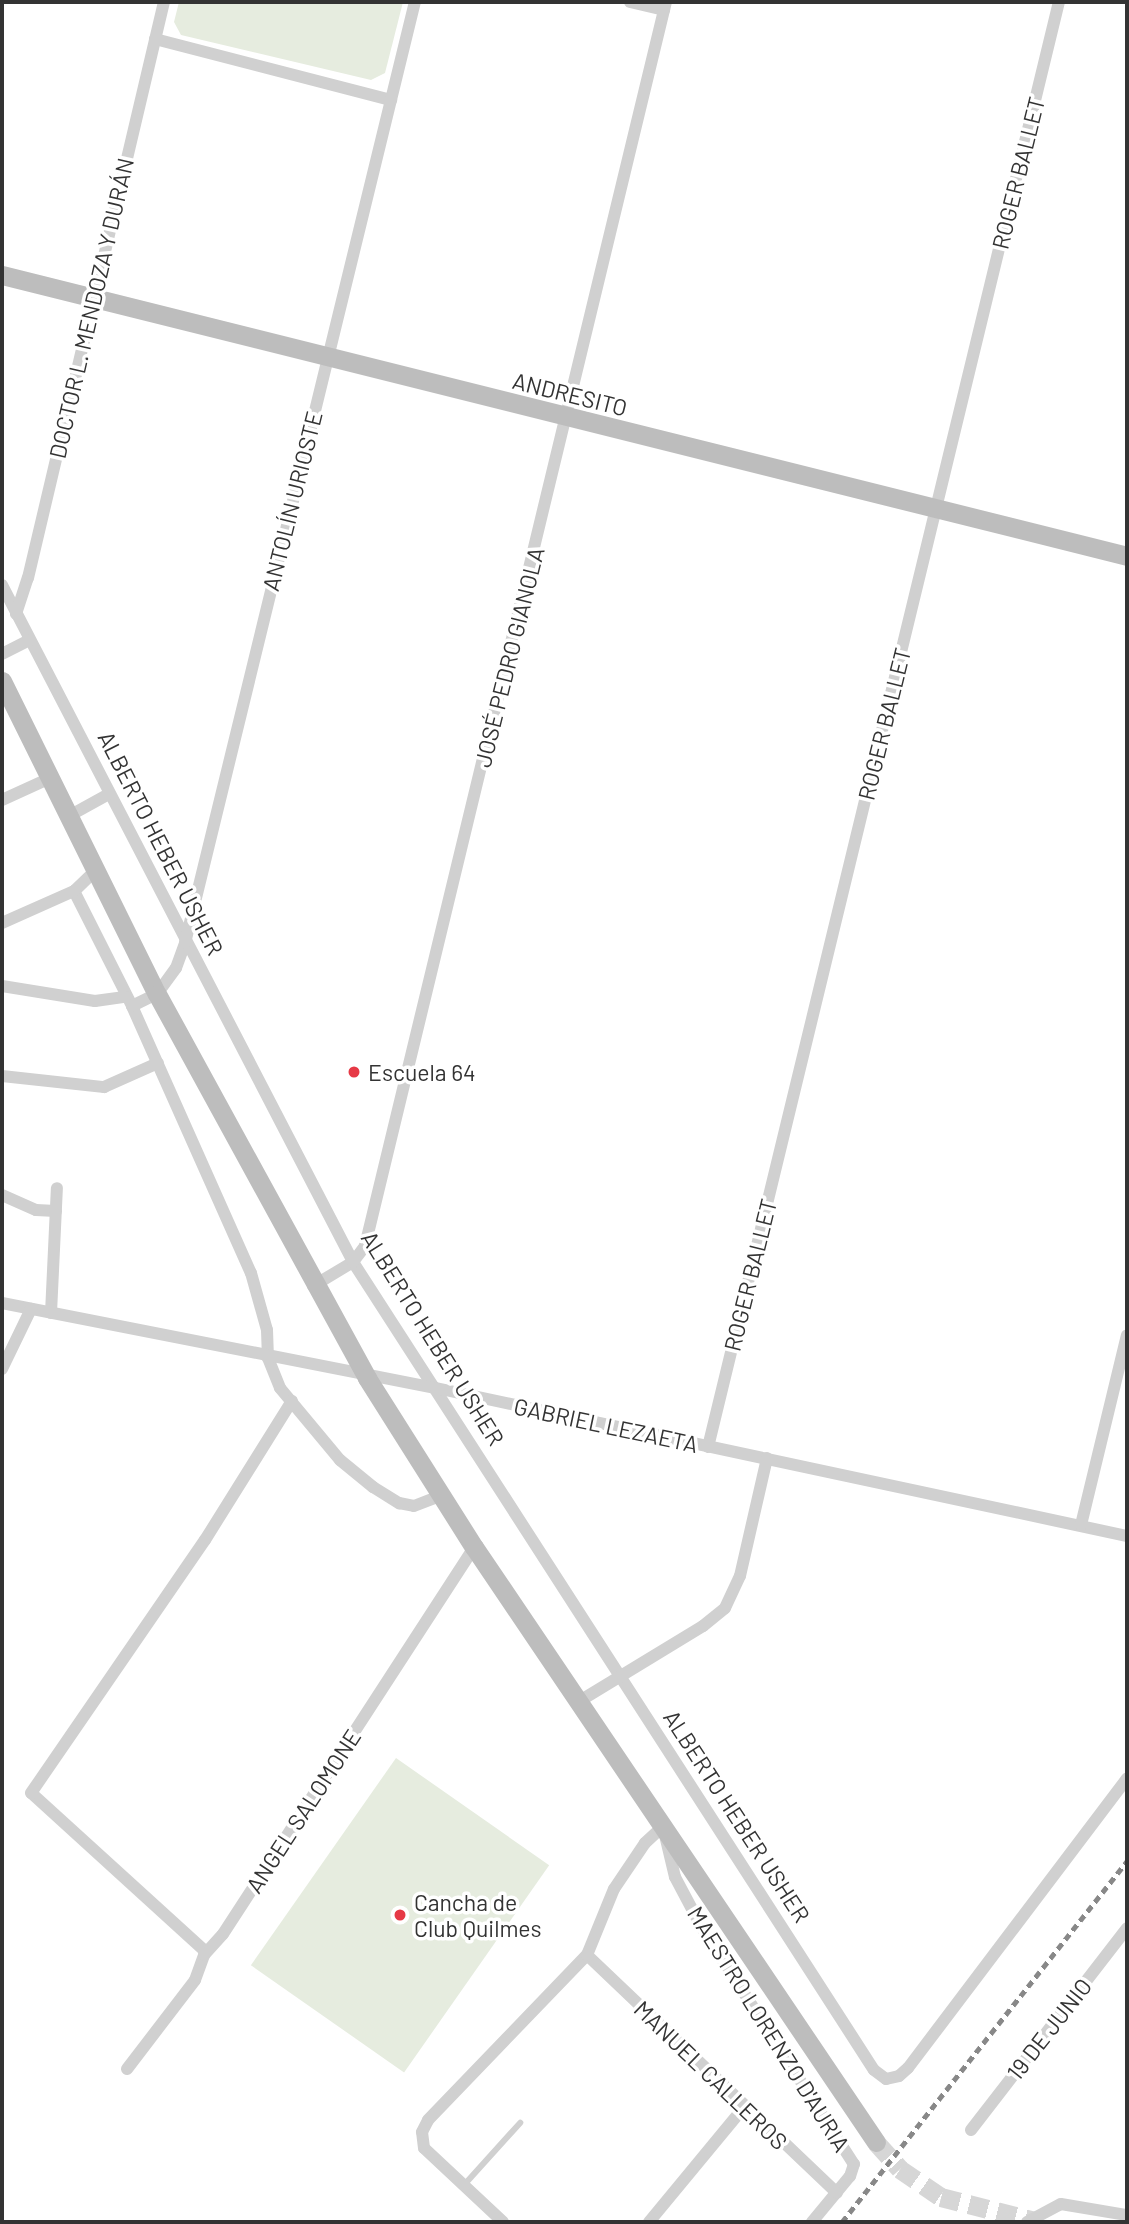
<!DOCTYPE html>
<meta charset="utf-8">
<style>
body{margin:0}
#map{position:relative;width:1129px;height:2224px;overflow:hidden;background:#fff;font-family:Barlow,sans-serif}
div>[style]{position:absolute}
.green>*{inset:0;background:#e6ecdf;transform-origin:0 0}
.secondary-tunnel>*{height:19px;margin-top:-9.5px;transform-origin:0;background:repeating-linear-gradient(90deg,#d6d6d6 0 19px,transparent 0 29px)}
.lane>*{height:6px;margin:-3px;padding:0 3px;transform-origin:3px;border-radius:3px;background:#d0d0d0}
.street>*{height:12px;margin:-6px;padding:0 6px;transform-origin:6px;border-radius:6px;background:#d0d0d0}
.secondary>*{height:19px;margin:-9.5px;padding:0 9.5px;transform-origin:9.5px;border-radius:9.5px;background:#bdbdbd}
.rail>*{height:5px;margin-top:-2.5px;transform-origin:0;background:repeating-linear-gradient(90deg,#888 0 7px,transparent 0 12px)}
.dots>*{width:19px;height:19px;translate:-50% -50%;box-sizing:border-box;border:4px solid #fff;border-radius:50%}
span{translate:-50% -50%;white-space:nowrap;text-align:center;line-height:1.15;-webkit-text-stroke:7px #fff;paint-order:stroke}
.street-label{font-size:23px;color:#333}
.poi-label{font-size:23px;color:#333}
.left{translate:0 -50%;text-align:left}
.frame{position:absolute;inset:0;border:4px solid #333;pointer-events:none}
</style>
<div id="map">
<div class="green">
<div style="clip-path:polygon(179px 2px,403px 2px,385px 73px,371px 80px,181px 35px,174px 22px)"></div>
<div style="left:396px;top:1758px;width:187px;height:253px;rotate:35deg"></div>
</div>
<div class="secondary-tunnel">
<div style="left:876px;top:2142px;width:36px;rotate:48deg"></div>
<div style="left:900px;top:2169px;width:50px;rotate:34.3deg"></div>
<div style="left:941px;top:2197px;width:101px;rotate:14.3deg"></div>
</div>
<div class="lane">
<div style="left:464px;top:2185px;width:84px;rotate:-47.9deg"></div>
</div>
<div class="street">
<div style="left:630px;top:2px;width:35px;rotate:13deg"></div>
<div style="left:155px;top:39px;width:244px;rotate:14.5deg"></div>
<div style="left:2px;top:585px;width:763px;rotate:62.59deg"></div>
<div style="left:353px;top:1262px;width:961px;rotate:57.19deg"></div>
<div style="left:874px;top:2070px;width:15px;rotate:37deg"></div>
<div style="left:886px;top:2079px;width:13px;rotate:-13deg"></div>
<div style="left:899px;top:2076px;width:12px;rotate:-42deg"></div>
<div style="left:908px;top:2068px;width:363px;rotate:-52.9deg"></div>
<div style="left:16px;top:614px;width:38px;rotate:-72deg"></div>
<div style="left:28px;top:578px;width:592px;rotate:-76.72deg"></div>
<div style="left:2px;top:654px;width:30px;rotate:-27deg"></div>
<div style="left:2px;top:800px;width:53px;rotate:-24.6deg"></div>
<div style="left:69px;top:816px;width:46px;rotate:-28.8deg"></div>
<div style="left:96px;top:870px;width:30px;rotate:136deg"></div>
<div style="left:74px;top:891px;width:129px;rotate:63.2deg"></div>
<div style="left:132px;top:1006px;width:292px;rotate:66deg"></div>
<div style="left:251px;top:1273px;width:59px;rotate:74.3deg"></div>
<div style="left:267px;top:1330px;width:28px;rotate:88deg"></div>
<div style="left:268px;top:1358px;width:32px;rotate:68deg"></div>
<div style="left:280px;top:1388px;width:94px;rotate:50.2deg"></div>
<div style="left:340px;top:1460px;width:43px;rotate:39.3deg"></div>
<div style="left:373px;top:1487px;width:31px;rotate:32deg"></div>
<div style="left:399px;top:1503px;width:15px;rotate:11deg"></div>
<div style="left:414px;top:1506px;width:28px;rotate:-21deg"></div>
<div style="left:2px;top:923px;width:79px;rotate:-24deg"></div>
<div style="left:2px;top:986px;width:94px;rotate:9.2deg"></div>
<div style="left:95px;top:1001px;width:30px;rotate:-8deg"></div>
<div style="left:132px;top:1006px;width:28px;rotate:-26deg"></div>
<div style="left:157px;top:994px;width:32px;rotate:-54deg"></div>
<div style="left:176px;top:968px;width:27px;rotate:-70deg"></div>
<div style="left:185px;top:943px;width:969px;rotate:-76.27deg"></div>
<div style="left:2px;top:1076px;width:103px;rotate:6.2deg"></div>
<div style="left:104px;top:1087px;width:59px;rotate:-24deg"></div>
<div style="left:2px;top:1195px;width:37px;rotate:24deg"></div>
<div style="left:36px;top:1210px;width:20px;rotate:3deg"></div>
<div style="left:313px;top:1286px;width:47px;rotate:-31deg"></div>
<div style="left:353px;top:1262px;width:20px;rotate:-53deg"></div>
<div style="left:365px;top:1246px;width:1280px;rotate:-76.4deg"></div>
<div style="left:2px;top:1303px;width:442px;rotate:11.1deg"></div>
<div style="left:436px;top:1388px;width:707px;rotate:12.09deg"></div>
<div style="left:51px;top:1313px;width:125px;rotate:-87.3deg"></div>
<div style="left:2px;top:1369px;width:67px;rotate:-64.2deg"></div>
<div style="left:708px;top:1447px;width:1487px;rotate:-76.35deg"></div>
<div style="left:1081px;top:1525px;width:195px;rotate:-76.4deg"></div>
<div style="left:578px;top:1702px;width:146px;rotate:-31.3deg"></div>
<div style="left:703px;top:1626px;width:28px;rotate:-39deg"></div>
<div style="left:725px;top:1608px;width:35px;rotate:-65deg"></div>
<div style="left:740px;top:1576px;width:121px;rotate:-77.1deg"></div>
<div style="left:665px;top:1835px;width:43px;rotate:76.6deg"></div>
<div style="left:675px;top:1877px;width:55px;rotate:62deg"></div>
<div style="left:701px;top:1926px;width:283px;rotate:57.3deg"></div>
<div style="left:854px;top:2164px;width:13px;rotate:108deg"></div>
<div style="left:850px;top:2176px;width:60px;rotate:129.6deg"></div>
<div style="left:206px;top:1952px;width:236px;rotate:-137.7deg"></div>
<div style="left:31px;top:1793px;width:307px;rotate:-55.5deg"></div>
<div style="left:205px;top:1540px;width:164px;rotate:-58deg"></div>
<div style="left:587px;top:1955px;width:345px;rotate:43.6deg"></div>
<div style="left:127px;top:2069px;width:112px;rotate:-52.6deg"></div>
<div style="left:195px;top:1980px;width:27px;rotate:-70deg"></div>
<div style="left:204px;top:1955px;width:28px;rotate:-48deg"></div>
<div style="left:223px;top:1934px;width:461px;rotate:-57deg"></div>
<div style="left:971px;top:2130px;width:255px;rotate:-52.3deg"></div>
<div style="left:503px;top:2222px;width:108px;rotate:-136.9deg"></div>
<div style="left:424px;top:2148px;width:16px;rotate:-97deg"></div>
<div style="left:422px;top:2132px;width:13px;rotate:-63deg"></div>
<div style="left:428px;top:2120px;width:229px;rotate:-46.1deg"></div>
<div style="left:587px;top:1955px;width:71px;rotate:-67.8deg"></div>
<div style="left:614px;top:1889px;width:55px;rotate:-56deg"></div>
<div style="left:645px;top:1843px;width:26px;rotate:-43deg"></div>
<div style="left:649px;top:2222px;width:149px;rotate:-50.4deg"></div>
<div style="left:1027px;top:2222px;width:38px;rotate:-28deg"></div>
<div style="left:1061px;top:2204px;width:67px;rotate:9.5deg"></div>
</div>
<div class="secondary">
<div style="left:2px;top:275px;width:1160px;rotate:14.02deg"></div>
<div style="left:2px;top:681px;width:349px;rotate:63.7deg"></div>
<div style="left:157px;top:994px;width:438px;rotate:61.3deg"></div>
<div style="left:367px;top:1378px;width:200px;rotate:57.7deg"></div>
<div style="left:474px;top:1547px;width:718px;rotate:55.96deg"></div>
</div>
<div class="rail">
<div style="left:842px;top:2222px;width:460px;rotate:-51.7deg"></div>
</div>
<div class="dots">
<div style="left:354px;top:1072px;background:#e63946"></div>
<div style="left:400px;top:1915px;background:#e63946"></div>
</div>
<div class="street-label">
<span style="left:1018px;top:173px;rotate:-76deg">ROGER BALLET</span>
<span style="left:91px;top:308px;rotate:-77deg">DOCTOR L. MENDOZA Y DURÁN</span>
<span style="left:570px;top:394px;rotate:14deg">ANDRESITO</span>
<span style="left:292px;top:501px;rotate:-76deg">ANTOLÍN URIOSTE</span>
<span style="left:509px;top:657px;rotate:-76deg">JOSÉ PEDRO GIANOLA</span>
<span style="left:884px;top:724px;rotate:-76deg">ROGER BALLET</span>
<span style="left:161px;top:843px;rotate:63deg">ALBERTO HEBER USHER</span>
<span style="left:750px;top:1275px;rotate:-76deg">ROGER BALLET</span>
<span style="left:433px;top:1338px;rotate:58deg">ALBERTO HEBER USHER</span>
<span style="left:606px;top:1425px;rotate:12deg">GABRIEL LEZAETA</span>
<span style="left:303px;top:1811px;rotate:-57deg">ANGEL SALOMONE</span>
<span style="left:737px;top:1816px;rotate:57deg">ALBERTO HEBER USHER</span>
<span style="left:769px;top:2029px;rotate:58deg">MAESTRO LORENZO D'AURIA</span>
<span style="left:1049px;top:2029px;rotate:-52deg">19 DE JUNIO</span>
<span style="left:711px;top:2075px;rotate:44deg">MANUEL CALLEROS</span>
</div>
<div class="poi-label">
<span class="left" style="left:368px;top:1072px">Escuela 64</span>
<span class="left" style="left:414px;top:1915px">Cancha de<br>Club Quilmes</span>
</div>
<div class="frame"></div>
</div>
